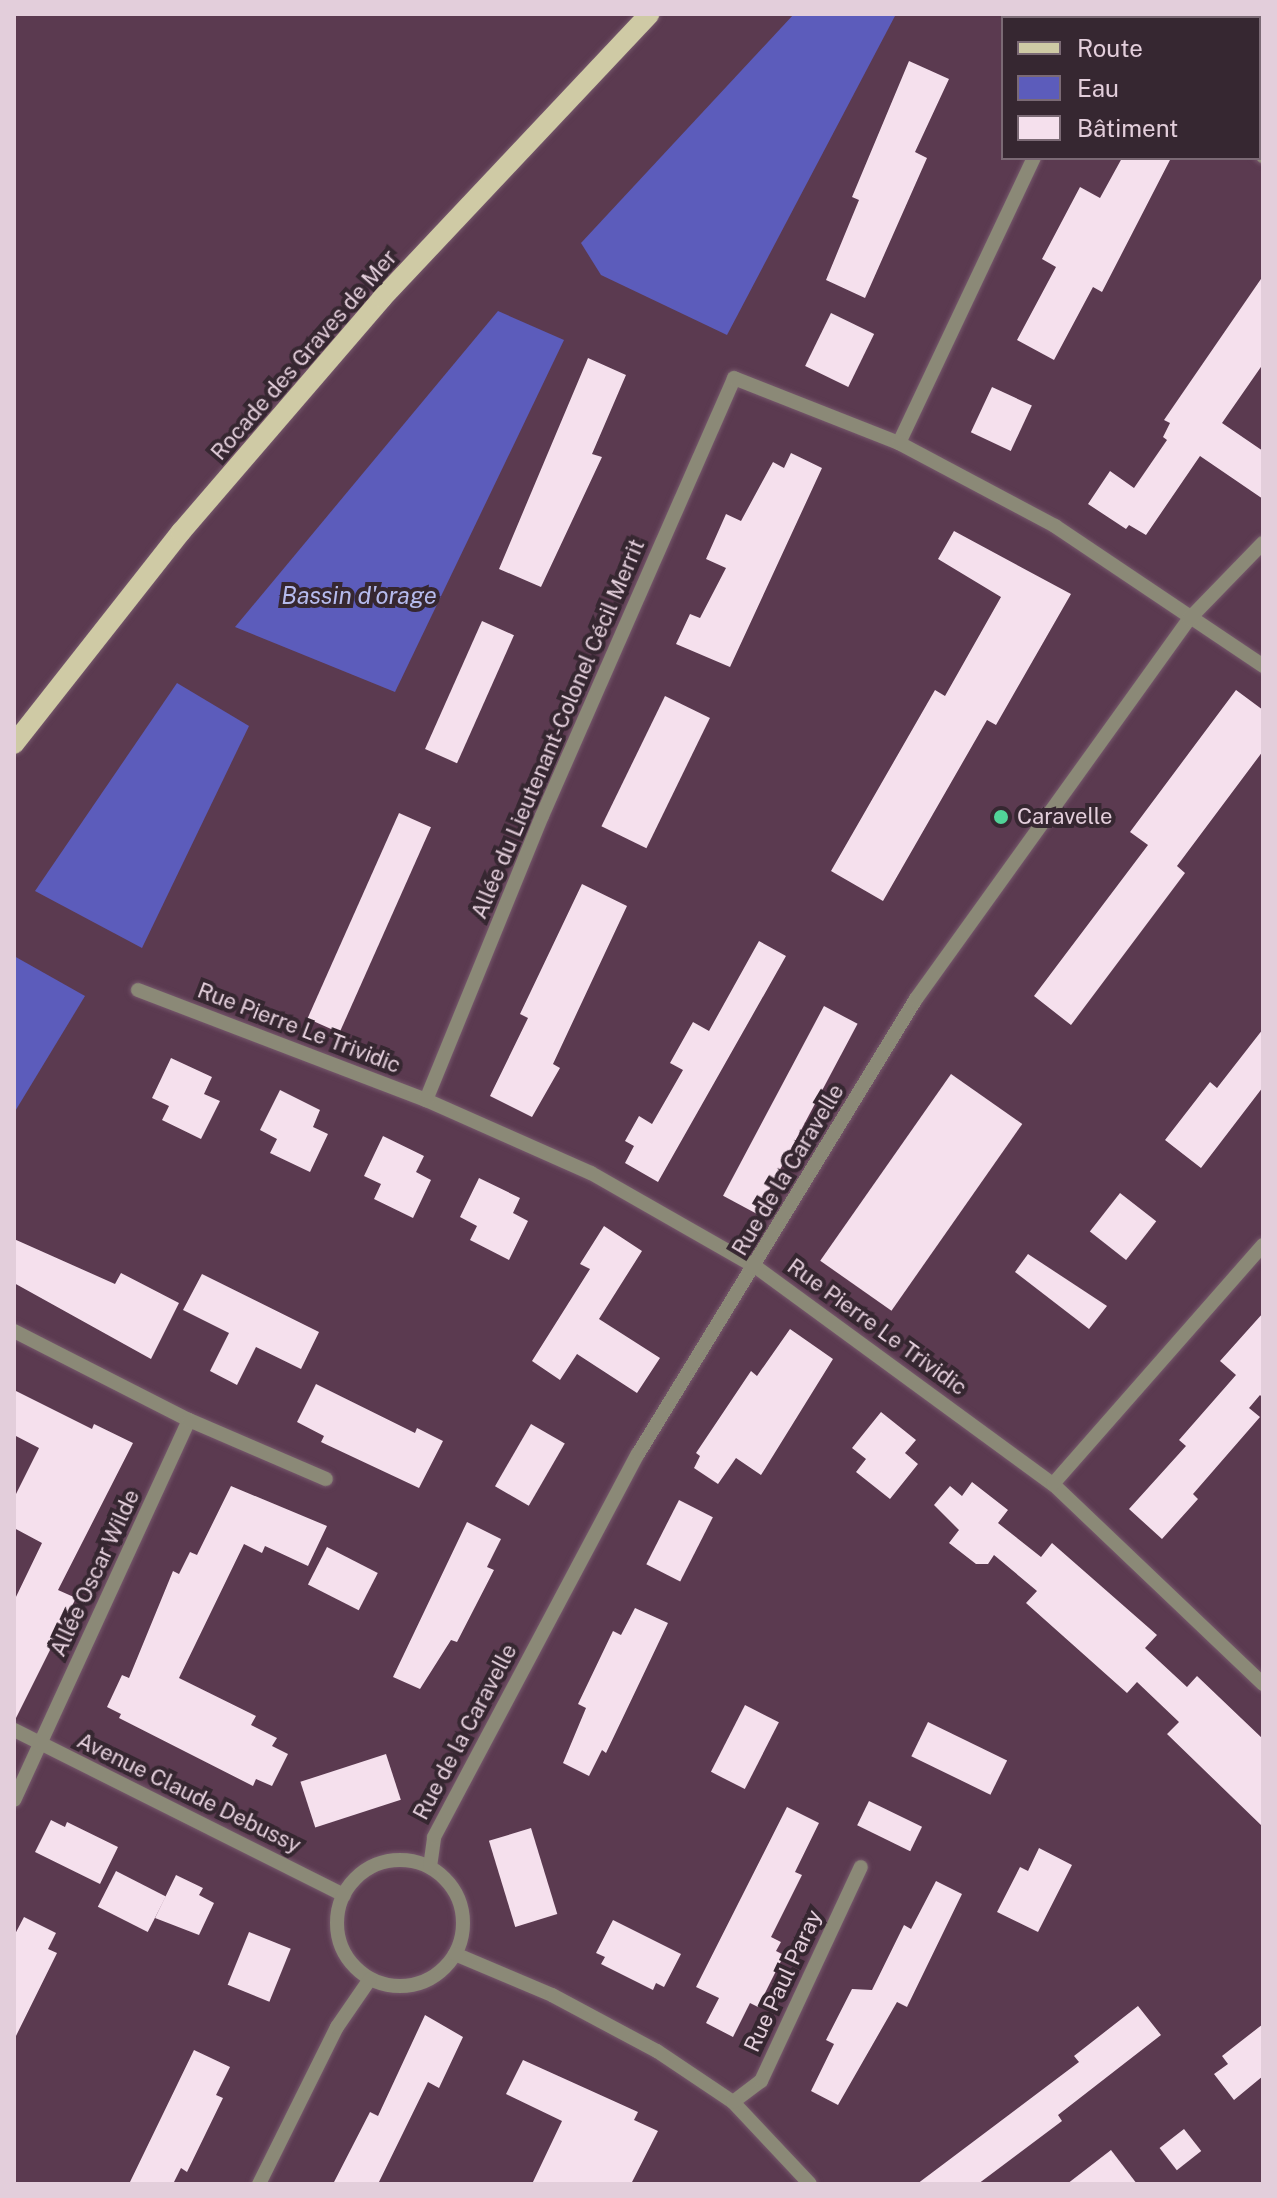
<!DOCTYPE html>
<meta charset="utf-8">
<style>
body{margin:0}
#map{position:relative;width:1277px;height:2198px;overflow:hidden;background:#5b3a50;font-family:"Public Sans",sans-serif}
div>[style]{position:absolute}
.water>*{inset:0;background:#5c5cbb}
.building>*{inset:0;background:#f5e0ed;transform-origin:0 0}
.roads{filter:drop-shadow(0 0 2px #76586c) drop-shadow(0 0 2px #76586c)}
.minor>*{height:14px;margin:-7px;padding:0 7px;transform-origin:7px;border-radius:7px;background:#8b8977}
.minor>.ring{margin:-7px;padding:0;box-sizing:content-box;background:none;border:14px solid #8b8977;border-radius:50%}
.major>*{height:20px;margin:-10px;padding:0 10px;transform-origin:10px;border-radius:10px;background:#cfcaa5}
.dots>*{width:22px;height:22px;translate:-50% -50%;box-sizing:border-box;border:4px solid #362731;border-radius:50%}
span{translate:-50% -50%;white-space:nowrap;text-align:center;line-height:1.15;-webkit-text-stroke:8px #362731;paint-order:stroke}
.street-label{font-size:22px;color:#e3cedb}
.poi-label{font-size:22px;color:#e3cedb}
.left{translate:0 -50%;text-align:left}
.water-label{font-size:24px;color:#b6bbed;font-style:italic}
.frame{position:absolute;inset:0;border:16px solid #e3cedb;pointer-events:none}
.legend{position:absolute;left:1001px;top:16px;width:260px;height:144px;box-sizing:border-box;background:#362731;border:2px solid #7b6a75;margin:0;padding:10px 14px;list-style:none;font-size:24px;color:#e3cedb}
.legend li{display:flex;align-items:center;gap:16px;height:40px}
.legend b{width:40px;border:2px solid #7b6a75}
</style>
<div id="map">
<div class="water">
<div style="clip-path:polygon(794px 14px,896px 14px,727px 335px,601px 275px,581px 243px)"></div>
<div style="clip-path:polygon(498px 311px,564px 340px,395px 692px,235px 627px)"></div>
<div style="clip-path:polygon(177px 683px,249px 726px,142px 948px,35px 891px)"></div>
<div style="clip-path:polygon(14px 956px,85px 996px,14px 1113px)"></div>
</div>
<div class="building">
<div style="clip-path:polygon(909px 61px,949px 79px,915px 152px,927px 158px,865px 298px,826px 280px,859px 200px,852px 197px)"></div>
<div style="clip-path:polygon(1122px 158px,1171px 158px,1102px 292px,1093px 287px,1054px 360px,1017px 340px,1056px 267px,1042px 259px,1080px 187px,1100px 198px)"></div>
<div style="clip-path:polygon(1263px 276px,1263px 364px,1222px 423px,1263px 451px,1263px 499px,1200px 456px,1146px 535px,1129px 525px,1126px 529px,1088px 504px,1110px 471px,1134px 488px,1167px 440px,1163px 437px,1170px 423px,1164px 420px)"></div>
<div style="left:831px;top:313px;width:48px;height:59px;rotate:26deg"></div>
<div style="clip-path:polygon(588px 358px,626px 375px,592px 454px,602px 457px,541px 587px,499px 569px)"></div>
<div style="left:992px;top:387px;width:44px;height:50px;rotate:25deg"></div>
<div style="clip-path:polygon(791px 453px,822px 468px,730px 667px,676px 644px,690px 614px,700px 618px,726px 568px,706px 559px,726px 514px,741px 521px,773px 462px,784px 468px)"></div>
<div style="clip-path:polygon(954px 531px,1071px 594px,996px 725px,987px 720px,883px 901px,831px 871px,935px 690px,945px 696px,1001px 597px,938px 559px)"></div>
<div style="left:482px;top:621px;width:35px;height:140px;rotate:24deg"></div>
<div style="clip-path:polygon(1236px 690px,1263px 710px,1263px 751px,1177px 866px,1185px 873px,1071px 1025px,1034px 996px,1148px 845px,1130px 832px)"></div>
<div style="left:665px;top:696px;width:50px;height:145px;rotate:26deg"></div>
<div style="left:399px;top:813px;width:35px;height:225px;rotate:24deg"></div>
<div style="clip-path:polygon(582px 884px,627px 906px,553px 1064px,560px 1068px,532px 1117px,490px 1096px,528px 1018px,520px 1014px)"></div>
<div style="clip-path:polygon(759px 941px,786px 956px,658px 1182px,625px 1163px,634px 1146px,625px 1141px,639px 1116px,652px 1124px,683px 1070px,670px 1063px,693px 1022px,709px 1031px)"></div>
<div style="left:824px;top:1006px;width:38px;height:215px;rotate:28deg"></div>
<div style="clip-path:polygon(1263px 1029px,1263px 1087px,1201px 1168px,1165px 1140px,1210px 1082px,1217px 1088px)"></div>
<div style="clip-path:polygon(171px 1058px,212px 1077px,204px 1094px,220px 1101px,201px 1139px,162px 1120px,169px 1106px,152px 1098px)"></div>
<div style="left:951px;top:1074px;width:87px;height:228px;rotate:35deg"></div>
<div style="clip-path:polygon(280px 1090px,320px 1110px,313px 1127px,328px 1134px,310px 1172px,270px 1153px,277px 1139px,260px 1130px)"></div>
<div style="clip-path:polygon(383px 1136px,424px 1156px,416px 1172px,431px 1180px,413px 1218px,374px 1199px,381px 1184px,364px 1176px)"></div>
<div style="clip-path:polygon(479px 1178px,520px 1198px,513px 1213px,528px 1221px,509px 1260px,470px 1240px,477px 1226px,460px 1217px)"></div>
<div style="left:1120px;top:1193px;width:46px;height:49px;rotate:38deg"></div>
<div style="clip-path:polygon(604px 1226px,642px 1251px,599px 1319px,660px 1358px,637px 1393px,577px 1354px,560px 1380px,532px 1361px,590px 1269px,580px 1264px)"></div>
<div style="clip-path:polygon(14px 1239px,115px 1284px,121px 1273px,179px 1303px,151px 1359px,14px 1283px)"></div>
<div style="clip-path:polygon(1028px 1254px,1107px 1306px,1089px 1329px,1015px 1272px)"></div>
<div style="clip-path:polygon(202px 1274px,319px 1332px,301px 1369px,256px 1347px,237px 1385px,210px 1371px,229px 1333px,183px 1310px)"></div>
<div style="clip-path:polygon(1263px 1313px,1263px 1398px,1260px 1395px,1249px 1408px,1260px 1417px,1193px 1494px,1198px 1499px,1162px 1539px,1129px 1509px,1186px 1446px,1179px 1440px,1236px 1375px,1220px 1361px)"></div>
<div style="clip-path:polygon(790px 1329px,833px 1359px,761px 1475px,736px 1458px,718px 1484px,694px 1468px,700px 1456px,696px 1453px,751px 1371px,757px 1376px)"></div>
<div style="clip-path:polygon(316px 1384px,415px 1433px,417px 1428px,443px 1441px,419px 1488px,321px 1442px,324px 1436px,297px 1422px)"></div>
<div style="clip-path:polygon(14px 1390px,92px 1429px,94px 1424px,133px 1443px,58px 1590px,76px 1598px,15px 1720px,14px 1601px,42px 1543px,14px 1528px,14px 1498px,39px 1448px,14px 1435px)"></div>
<div style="clip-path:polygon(881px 1412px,916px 1440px,905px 1453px,918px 1464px,890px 1499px,856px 1472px,866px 1459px,852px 1448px)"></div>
<div style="left:531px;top:1424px;width:39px;height:72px;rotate:30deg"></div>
<div style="clip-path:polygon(972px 1482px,1008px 1510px,998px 1523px,1041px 1557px,1052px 1543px,1157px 1635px,1145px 1648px,1187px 1687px,1197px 1676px,1263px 1739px,1263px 1827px,1167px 1734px,1179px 1722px,1137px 1682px,1127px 1693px,1026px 1603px,1037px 1591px,994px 1555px,988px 1564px,976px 1564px,949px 1543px,959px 1530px,934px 1505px,950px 1486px,962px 1496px)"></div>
<div style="clip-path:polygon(231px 1486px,327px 1526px,308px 1566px,265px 1546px,262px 1553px,244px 1544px,179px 1678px,256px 1716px,251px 1725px,277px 1738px,272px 1746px,288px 1754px,272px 1786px,256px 1779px,253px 1786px,119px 1718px,121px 1714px,107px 1707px,122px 1675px,129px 1678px,173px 1571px,179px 1574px,190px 1552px,197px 1555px)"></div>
<div style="left:679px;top:1500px;width:38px;height:72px;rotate:27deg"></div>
<div style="clip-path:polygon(467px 1522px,501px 1539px,487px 1567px,494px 1570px,457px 1642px,451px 1640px,420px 1689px,393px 1677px)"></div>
<div style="left:327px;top:1547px;width:57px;height:42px;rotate:27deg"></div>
<div style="clip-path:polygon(635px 1608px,668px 1623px,606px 1753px,602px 1750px,589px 1776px,563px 1763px,586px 1708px,578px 1704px,613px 1631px,621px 1635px)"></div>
<div style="left:745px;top:1705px;width:38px;height:75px;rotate:27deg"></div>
<div style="left:928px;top:1722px;width:88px;height:38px;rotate:26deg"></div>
<div style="left:386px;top:1754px;width:48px;height:90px;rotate:72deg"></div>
<div style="left:869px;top:1801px;width:59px;height:27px;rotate:26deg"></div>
<div style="clip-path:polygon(787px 1807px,819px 1823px,795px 1872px,802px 1875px,771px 1937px,781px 1942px,776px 1951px,784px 1955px,758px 2007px,750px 2003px,733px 2037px,706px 2023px,719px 1998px,696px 1987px)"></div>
<div style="clip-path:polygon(51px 1820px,65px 1827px,67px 1822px,118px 1847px,100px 1884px,35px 1852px)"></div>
<div style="left:531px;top:1828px;width:90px;height:44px;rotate:73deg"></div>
<div style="clip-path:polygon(1039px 1848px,1072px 1865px,1038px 1932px,997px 1912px,1020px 1867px,1028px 1871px)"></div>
<div style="left:116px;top:1871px;width:56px;height:40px;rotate:27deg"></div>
<div style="clip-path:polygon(176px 1875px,203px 1888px,199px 1895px,214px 1903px,199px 1935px,155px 1918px)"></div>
<div style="clip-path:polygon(936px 1881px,962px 1894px,907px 2007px,897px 2002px,838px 2105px,811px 2091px,834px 2044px,826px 2040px,852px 1989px,872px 1990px,904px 1925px,911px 1929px)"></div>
<div style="clip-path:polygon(24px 1917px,56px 1933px,48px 1949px,57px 1953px,14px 2040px,14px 1936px)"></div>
<div style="clip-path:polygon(613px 1920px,681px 1954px,664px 1987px,656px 1983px,653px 1990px,601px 1964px,605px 1957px,596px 1953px)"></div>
<div style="left:249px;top:1932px;width:45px;height:57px;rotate:22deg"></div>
<div style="clip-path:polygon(1138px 2006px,1161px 2035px,1058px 2115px,1062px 2121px,978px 2184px,917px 2184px,1079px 2062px,1074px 2056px)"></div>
<div style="clip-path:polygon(425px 2015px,463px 2037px,439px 2088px,428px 2082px,378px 2184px,333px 2184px,370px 2112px,378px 2116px)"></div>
<div style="clip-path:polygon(1263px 2024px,1263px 2076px,1234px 2100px,1214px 2074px,1228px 2064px,1222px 2056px)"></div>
<div style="clip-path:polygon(194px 2050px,230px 2067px,216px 2095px,223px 2098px,187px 2172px,181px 2168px,173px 2184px,129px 2184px)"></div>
<div style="clip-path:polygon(523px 2060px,638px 2112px,634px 2120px,658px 2131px,631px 2184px,532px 2184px,562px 2121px,506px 2094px)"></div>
<div style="left:1184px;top:2129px;width:28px;height:31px;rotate:52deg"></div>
<div style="clip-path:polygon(1111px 2150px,1137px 2184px,1067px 2184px)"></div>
</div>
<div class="roads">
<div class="minor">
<div style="left:1112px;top:14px;width:6px;rotate:45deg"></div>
<div style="left:1259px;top:152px;width:6px;rotate:45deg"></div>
<div style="left:899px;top:443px;width:315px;rotate:-64.7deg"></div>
<div style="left:138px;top:990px;width:308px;rotate:20.9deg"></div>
<div style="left:426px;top:1100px;width:180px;rotate:23.9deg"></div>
<div style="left:591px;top:1173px;width:190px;rotate:29.7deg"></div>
<div style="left:756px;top:1267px;width:368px;rotate:36.2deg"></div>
<div style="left:1053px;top:1484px;width:290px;rotate:43.6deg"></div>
<div style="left:426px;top:1100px;width:307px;rotate:-67.8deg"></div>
<div style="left:542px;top:816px;width:478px;rotate:-66.3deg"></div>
<div style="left:734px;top:378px;width:177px;rotate:21.5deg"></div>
<div style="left:899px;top:443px;width:177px;rotate:28deg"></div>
<div style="left:1055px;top:526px;width:251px;rotate:33.9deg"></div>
<div style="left:14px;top:1331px;width:196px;rotate:27deg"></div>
<div style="left:189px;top:1420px;width:418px;rotate:114.7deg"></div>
<div style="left:189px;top:1420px;width:149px;rotate:23.3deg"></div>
<div style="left:1053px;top:1484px;width:318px;rotate:-48.7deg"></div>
<div style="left:14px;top:1730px;width:369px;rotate:26.6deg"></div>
<div class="ring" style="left:337px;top:1860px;width:112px;height:112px"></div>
<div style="left:430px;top:1867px;width:30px;rotate:-82deg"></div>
<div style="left:434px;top:1837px;width:434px;rotate:-62deg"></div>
<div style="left:638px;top:1454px;width:533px;rotate:-58.58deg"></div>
<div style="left:916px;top:999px;width:468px;rotate:-54.3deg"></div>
<div style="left:1189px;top:619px;width:106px;rotate:-45.8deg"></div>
<div style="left:455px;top:1954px;width:105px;rotate:22.9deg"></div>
<div style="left:552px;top:1995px;width:119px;rotate:28.1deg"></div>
<div style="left:657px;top:2051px;width:92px;rotate:33.9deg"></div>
<div style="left:733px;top:2102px;width:112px;rotate:46.8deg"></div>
<div style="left:733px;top:2102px;width:35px;rotate:-37deg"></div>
<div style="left:761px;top:2081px;width:236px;rotate:-65deg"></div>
<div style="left:259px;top:2184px;width:175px;rotate:-63.6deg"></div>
<div style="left:337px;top:2027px;width:58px;rotate:-55.5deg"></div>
</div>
<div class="major">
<div style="left:14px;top:744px;width:270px;rotate:-51.8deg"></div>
<div style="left:181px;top:532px;width:308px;rotate:-49.3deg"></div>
<div style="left:382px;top:298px;width:390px;rotate:-46.7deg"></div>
</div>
</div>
<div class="dots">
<div style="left:1001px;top:817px;background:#51d398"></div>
</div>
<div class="street-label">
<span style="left:304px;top:355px;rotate:-49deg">Rocade des Graves de Mer</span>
<span style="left:558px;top:729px;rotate:-67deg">Allée du Lieutenant-Colonel Cécil Merrit</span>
<span style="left:299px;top:1028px;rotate:21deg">Rue Pierre Le Trividic</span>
<span style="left:788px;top:1170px;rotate:-59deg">Rue de la Caravelle</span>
<span style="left:877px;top:1327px;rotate:36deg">Rue Pierre Le Trividic</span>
<span style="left:95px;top:1573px;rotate:-65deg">Allée Oscar Wilde</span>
<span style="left:465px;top:1732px;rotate:-62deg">Rue de la Caravelle</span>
<span style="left:189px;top:1793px;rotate:26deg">Avenue Claude Debussy</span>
<span style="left:783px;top:1981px;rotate:-65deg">Rue Paul Paray</span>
</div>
<div class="poi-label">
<span class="left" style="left:1017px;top:817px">Caravelle</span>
</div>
<div class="water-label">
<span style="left:359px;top:596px">Bassin d'orage</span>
</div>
<div class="frame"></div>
<ul class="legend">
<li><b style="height:10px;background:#cfcaa5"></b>Route</li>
<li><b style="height:22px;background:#5c5cbb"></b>Eau</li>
<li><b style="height:22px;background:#f5e0ed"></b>Bâtiment</li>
</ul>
</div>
